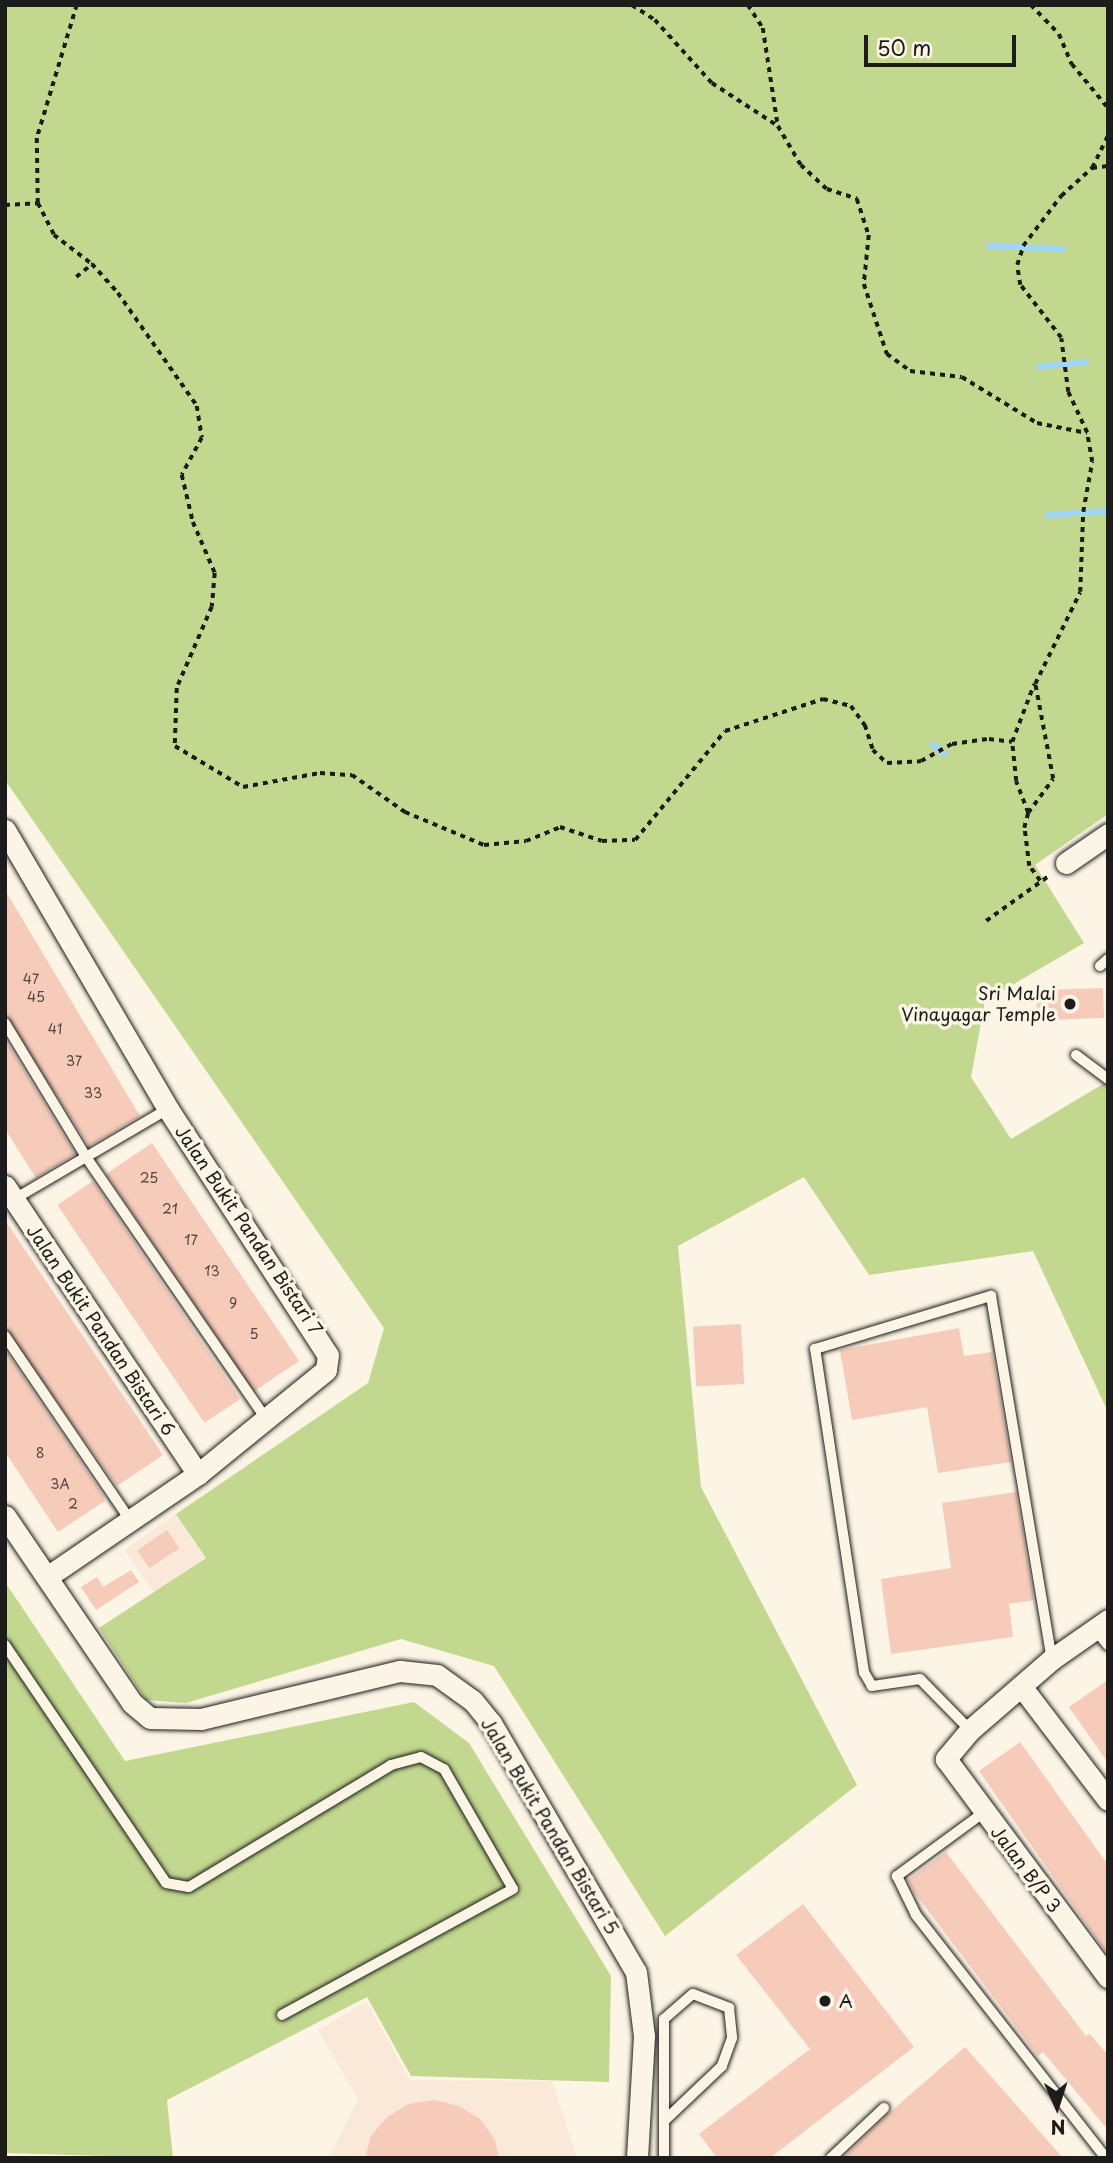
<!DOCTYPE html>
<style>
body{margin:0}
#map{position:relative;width:1113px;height:2163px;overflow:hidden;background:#fcf5e5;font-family:"Playpen Sans",sans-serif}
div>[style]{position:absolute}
.built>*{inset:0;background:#fae8d8;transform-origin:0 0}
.green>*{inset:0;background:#c2d88e}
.stream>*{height:6px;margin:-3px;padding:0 3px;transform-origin:3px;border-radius:3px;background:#9fd5fe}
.building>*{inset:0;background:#f7cbb9;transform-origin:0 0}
.path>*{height:3.5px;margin-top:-1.75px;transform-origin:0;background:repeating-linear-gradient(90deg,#1c1c1c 0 5px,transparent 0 10px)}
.roads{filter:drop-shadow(0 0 2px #1c1c1c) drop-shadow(0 0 2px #1c1c1c)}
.service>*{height:10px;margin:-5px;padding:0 5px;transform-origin:5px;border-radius:5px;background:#fcf5e5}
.minor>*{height:21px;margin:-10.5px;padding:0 10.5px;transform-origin:10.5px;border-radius:10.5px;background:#fcf5e5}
.dots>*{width:19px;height:19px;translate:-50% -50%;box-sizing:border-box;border:4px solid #fcf5e5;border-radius:50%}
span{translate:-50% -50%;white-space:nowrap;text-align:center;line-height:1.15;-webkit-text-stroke:7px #fcf5e5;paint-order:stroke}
.number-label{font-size:14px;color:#534843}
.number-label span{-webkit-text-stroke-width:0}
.poi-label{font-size:18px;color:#1c1c1c}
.right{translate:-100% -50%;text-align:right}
.left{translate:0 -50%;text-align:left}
.street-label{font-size:18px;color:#1c1c1c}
.frame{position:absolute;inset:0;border:7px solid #1c1c1c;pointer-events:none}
.north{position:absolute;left:1022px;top:2072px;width:70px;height:70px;-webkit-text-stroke:5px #fcf5e5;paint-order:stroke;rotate:177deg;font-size:19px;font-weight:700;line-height:28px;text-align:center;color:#1c1c1c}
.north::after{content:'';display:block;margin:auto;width:24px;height:32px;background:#1c1c1c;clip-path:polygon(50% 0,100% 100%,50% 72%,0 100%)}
.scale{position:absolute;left:864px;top:35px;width:152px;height:32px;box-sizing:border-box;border:4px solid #1c1c1c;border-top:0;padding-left:9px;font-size:21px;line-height:24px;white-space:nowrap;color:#1c1c1c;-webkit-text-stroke:5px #fcf5e5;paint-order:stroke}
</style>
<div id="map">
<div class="built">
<div style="left:176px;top:1514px;width:52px;height:63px;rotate:55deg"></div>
<div style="clip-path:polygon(367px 2002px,410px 2080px,552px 2081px,577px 2158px,328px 2158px,358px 2099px,318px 2030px)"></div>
</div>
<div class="green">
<div style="clip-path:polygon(5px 5px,1108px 5px,1108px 814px,1035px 865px,1084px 943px,985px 1001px,971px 1077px,1011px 1139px,1108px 1081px,1108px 1412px,1033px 1251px,869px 1275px,804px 1177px,678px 1246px,701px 1487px,857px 1785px,665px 1936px,494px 1666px,401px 1639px,186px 1703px,146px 1700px,99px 1628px,206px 1558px,176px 1514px,368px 1383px,384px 1328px,5px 780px)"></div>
<div style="clip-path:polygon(5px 1582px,125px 1761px,414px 1702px,469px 1743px,611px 1976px,609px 2082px,411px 2076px,367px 1997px,167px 2100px,173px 2158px,5px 2153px)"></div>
</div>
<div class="stream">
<div style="left:989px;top:246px;width:74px;rotate:2.3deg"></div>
<div style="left:1039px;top:367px;width:47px;rotate:-6.1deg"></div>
<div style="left:1048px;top:515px;width:60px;rotate:-3.8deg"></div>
<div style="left:933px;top:745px;width:15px;rotate:37deg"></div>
</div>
<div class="building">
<div style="clip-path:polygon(5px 890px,140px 1116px,89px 1146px,5px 1015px)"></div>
<div style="left:1103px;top:988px;width:30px;height:67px;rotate:88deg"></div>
<div style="clip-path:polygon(5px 1039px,75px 1154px,36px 1178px,5px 1129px)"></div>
<div style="left:152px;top:1143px;width:263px;height:55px;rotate:56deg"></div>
<div style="left:93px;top:1181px;width:263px;height:43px;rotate:56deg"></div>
<div style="clip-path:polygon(5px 1220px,163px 1455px,117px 1486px,5px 1328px)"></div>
<div style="left:741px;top:1324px;width:60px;height:48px;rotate:87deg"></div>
<div style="clip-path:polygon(959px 1328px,964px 1356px,992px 1352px,1011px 1462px,938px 1473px,927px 1407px,852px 1420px,840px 1350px)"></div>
<div style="clip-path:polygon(5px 1350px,103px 1495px,105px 1501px,58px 1532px,5px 1452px)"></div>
<div style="clip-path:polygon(1016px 1492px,1034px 1600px,1009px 1604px,1013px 1637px,891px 1654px,881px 1579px,951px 1568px,942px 1503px)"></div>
<div style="left:167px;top:1530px;width:22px;height:36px;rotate:56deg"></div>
<div style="clip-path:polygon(131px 1570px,139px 1582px,96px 1610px,81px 1587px,97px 1577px,103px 1587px)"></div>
<div style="clip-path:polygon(1108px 1680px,1108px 1763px,1069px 1707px)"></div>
<div style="clip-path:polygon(1020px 1742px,1108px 1865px,1108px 1955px,979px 1771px)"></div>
<div style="clip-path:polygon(946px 1852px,1086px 2036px,1090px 2034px,1108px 2055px,1108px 2130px,1043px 2052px,1038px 2056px,914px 1892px,908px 1880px)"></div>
<div style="clip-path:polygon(803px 1904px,914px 2047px,770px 2158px,717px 2158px,699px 2134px,810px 2049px,736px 1955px)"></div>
<div style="clip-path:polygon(965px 2047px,1063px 2158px,843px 2158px,890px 2112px)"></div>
<div style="clip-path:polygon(434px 2100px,459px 2106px,480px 2119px,495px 2140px,499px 2158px,365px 2158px,371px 2136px,387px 2117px,409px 2104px)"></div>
</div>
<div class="path">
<div style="left:77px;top:5px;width:139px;rotate:106.7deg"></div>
<div style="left:37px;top:138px;width:65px;rotate:89.1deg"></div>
<div style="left:38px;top:203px;width:36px;rotate:63deg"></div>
<div style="left:54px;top:235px;width:48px;rotate:37.3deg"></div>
<div style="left:92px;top:264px;width:39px;rotate:48deg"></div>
<div style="left:118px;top:293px;width:138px;rotate:55deg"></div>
<div style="left:197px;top:406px;width:32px;rotate:81deg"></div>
<div style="left:202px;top:438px;width:42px;rotate:118.4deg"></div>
<div style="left:182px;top:475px;width:48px;rotate:76.8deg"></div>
<div style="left:193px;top:522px;width:56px;rotate:66.7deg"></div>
<div style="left:215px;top:573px;width:34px;rotate:95deg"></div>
<div style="left:212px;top:607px;width:88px;rotate:113.4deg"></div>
<div style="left:177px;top:688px;width:58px;rotate:92deg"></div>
<div style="left:175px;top:746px;width:79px;rotate:31.1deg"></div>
<div style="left:243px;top:787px;width:78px;rotate:-10.3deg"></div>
<div style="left:320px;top:773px;width:32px;rotate:4deg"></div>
<div style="left:352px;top:775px;width:65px;rotate:34.9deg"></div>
<div style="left:405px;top:812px;width:86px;rotate:22.7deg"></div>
<div style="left:484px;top:845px;width:42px;rotate:-5.4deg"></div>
<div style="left:526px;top:841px;width:37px;rotate:-22deg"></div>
<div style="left:560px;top:827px;width:44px;rotate:18.4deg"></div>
<div style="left:602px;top:841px;width:33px;rotate:-2deg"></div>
<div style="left:635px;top:840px;width:141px;rotate:-50.5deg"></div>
<div style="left:725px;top:731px;width:103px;rotate:-18.1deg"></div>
<div style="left:823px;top:699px;width:29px;rotate:14deg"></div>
<div style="left:851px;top:706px;width:24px;rotate:54deg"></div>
<div style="left:865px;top:725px;width:26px;rotate:72deg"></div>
<div style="left:873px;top:750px;width:19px;rotate:43deg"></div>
<div style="left:887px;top:763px;width:34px;rotate:-3deg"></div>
<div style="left:921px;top:761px;width:35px;rotate:-29deg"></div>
<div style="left:952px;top:744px;width:37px;rotate:-8deg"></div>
<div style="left:989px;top:739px;width:23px;rotate:7deg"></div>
<div style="left:632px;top:5px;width:27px;rotate:33deg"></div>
<div style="left:655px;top:20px;width:85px;rotate:47.9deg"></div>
<div style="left:712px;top:83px;width:79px;rotate:33.1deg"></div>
<div style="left:748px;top:5px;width:27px;rotate:57deg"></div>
<div style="left:763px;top:28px;width:99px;rotate:81.3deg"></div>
<div style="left:778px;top:126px;width:45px;rotate:59.5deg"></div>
<div style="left:801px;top:165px;width:35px;rotate:43deg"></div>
<div style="left:827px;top:189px;width:32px;rotate:18deg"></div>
<div style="left:857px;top:199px;width:38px;rotate:72deg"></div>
<div style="left:869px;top:235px;width:49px;rotate:95.8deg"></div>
<div style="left:864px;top:284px;width:74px;rotate:71.8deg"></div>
<div style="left:887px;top:354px;width:29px;rotate:36deg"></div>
<div style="left:910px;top:371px;width:52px;rotate:6.6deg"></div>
<div style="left:962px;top:377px;width:88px;rotate:31.5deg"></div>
<div style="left:1037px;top:423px;width:51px;rotate:11.3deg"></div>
<div style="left:1031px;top:5px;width:40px;rotate:46deg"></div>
<div style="left:1059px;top:34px;width:33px;rotate:67deg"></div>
<div style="left:1072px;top:64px;width:57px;rotate:50.7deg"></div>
<div style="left:1092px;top:168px;width:16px;rotate:-7deg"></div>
<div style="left:5px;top:205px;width:33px;rotate:-3deg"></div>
<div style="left:76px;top:277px;width:21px;rotate:-39deg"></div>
<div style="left:1028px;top:813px;width:34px;rotate:-111deg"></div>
<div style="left:1016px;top:781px;width:39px;rotate:-96deg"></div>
<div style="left:1012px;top:742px;width:62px;rotate:-69.2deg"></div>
<div style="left:1040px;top:881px;width:19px;rotate:-126deg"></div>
<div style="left:1029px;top:866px;width:38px;rotate:-97deg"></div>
<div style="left:1024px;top:828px;width:16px;rotate:-75deg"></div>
<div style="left:1028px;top:813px;width:42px;rotate:-53.7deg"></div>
<div style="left:1053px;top:779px;width:97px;rotate:-100.7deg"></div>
<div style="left:1035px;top:684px;width:102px;rotate:-63.9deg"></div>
<div style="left:1080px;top:592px;width:80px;rotate:-87.9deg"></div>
<div style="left:1083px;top:512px;width:51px;rotate:-79.8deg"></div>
<div style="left:1092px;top:462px;width:29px;rotate:-100deg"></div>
<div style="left:1087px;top:433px;width:45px;rotate:-114.9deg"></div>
<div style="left:1068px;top:392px;width:54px;rotate:-97.4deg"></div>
<div style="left:1061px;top:338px;width:67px;rotate:-127.7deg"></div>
<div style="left:1020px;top:285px;width:20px;rotate:-99deg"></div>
<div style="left:1017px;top:265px;width:20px;rotate:-72deg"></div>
<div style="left:1023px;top:246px;width:63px;rotate:-52.8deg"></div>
<div style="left:1061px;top:196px;width:42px;rotate:-42.1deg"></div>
<div style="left:1092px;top:168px;width:37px;rotate:-64deg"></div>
<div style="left:986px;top:921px;width:79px;rotate:-35.7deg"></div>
</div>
<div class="roads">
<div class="service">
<div style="left:1100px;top:966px;width:11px;rotate:-41deg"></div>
<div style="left:5px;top:1023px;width:157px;rotate:58.8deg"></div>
<div style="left:86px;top:1157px;width:318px;rotate:55.5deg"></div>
<div style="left:1076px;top:1055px;width:40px;rotate:37deg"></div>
<div style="left:11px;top:1201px;width:182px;rotate:-30.4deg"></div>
<div style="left:5px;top:1336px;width:222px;rotate:55.8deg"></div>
<div style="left:1094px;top:1628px;width:22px;rotate:51deg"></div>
<div style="left:5px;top:1645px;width:287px;rotate:55.9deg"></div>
<div style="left:166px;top:1883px;width:23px;rotate:10deg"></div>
<div style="left:189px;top:1887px;width:236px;rotate:-31.1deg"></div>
<div style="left:391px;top:1765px;width:31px;rotate:-15deg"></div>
<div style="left:421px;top:1757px;width:26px;rotate:28deg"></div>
<div style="left:444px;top:1769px;width:138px;rotate:60.1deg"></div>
<div style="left:513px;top:1889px;width:263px;rotate:151.4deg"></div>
<div style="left:970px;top:1730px;width:71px;rotate:-134.4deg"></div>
<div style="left:920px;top:1679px;width:49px;rotate:171.7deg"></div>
<div style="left:872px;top:1686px;width:16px;rotate:-120deg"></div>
<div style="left:864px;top:1672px;width:327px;rotate:-98.6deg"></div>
<div style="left:815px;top:1349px;width:184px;rotate:-16.8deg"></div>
<div style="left:991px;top:1296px;width:368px;rotate:80.5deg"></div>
<div style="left:983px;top:1813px;width:107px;rotate:143.8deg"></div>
<div style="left:897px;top:1876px;width:43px;rotate:64deg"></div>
<div style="left:916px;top:1915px;width:308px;rotate:52deg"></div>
<div style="left:664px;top:2158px;width:139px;rotate:-90deg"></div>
<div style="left:664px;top:2019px;width:38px;rotate:-41deg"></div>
<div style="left:693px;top:1994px;width:39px;rotate:21deg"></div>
<div style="left:729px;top:2008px;width:30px;rotate:84deg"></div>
<div style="left:732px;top:2038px;width:30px;rotate:110deg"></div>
<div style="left:722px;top:2066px;width:80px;rotate:136.5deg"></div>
<div style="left:831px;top:2158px;width:73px;rotate:-43.3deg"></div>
</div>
<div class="minor">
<div style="left:5px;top:830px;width:323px;rotate:59.7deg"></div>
<div style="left:168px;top:1109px;width:293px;rotate:57deg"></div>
<div style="left:328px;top:1355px;width:15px;rotate:98deg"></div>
<div style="left:326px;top:1370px;width:165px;rotate:140.9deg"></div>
<div style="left:198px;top:1474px;width:183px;rotate:145.7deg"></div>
<div style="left:1066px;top:863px;width:51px;rotate:-34.6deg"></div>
<div style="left:5px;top:1186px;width:347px;rotate:56.2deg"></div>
<div style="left:5px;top:1516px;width:226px;rotate:55.8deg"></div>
<div style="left:132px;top:1703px;width:23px;rotate:40deg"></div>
<div style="left:150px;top:1718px;width:51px;rotate:1.1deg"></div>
<div style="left:201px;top:1719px;width:205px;rotate:-13.6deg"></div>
<div style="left:400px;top:1671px;width:37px;rotate:6deg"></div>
<div style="left:437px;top:1675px;width:44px;rotate:35.8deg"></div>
<div style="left:473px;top:1701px;width:28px;rotate:51deg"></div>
<div style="left:491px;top:1723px;width:288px;rotate:59.8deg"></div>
<div style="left:636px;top:1972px;width:64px;rotate:82.9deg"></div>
<div style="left:644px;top:2036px;width:122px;rotate:93.3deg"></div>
<div style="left:1108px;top:1620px;width:68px;rotate:145.1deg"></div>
<div style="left:1052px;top:1659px;width:108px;rotate:139.1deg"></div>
<div style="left:970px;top:1730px;width:38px;rotate:130deg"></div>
<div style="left:946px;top:1759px;width:272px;rotate:53.4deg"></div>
<div style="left:1021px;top:1686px;width:143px;rotate:52.7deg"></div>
</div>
</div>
<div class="dots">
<div style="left:1070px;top:1004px;background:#1c1c1c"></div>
<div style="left:825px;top:2001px;background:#1c1c1c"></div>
</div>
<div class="number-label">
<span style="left:31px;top:979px">47</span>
<span style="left:36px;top:997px">45</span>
<span style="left:55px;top:1029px">41</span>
<span style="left:74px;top:1061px">37</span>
<span style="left:93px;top:1093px">33</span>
<span style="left:149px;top:1178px">25</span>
<span style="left:170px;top:1209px">21</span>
<span style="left:191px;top:1240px">17</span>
<span style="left:212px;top:1271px">13</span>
<span style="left:233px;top:1303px">9</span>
<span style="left:254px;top:1334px">5</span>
<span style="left:40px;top:1453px">8</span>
<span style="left:60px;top:1484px">3A</span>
<span style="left:73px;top:1504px">2</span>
</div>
<div class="poi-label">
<span class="right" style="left:1056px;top:1004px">Sri Malai<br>Vinayagar Temple</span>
<span class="left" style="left:839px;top:2001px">A</span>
</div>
<div class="street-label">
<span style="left:249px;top:1230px;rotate:56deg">Jalan Bukit Pandan Bistari 7</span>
<span style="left:101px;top:1330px;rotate:56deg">Jalan Bukit Pandan Bistari 6</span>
<span style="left:550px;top:1826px;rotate:59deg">Jalan Bukit Pandan Bistari 5</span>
<span style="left:1026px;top:1869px;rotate:53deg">Jalan B/P 3</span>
</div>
<div class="frame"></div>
<div class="north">N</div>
<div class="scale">50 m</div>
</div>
